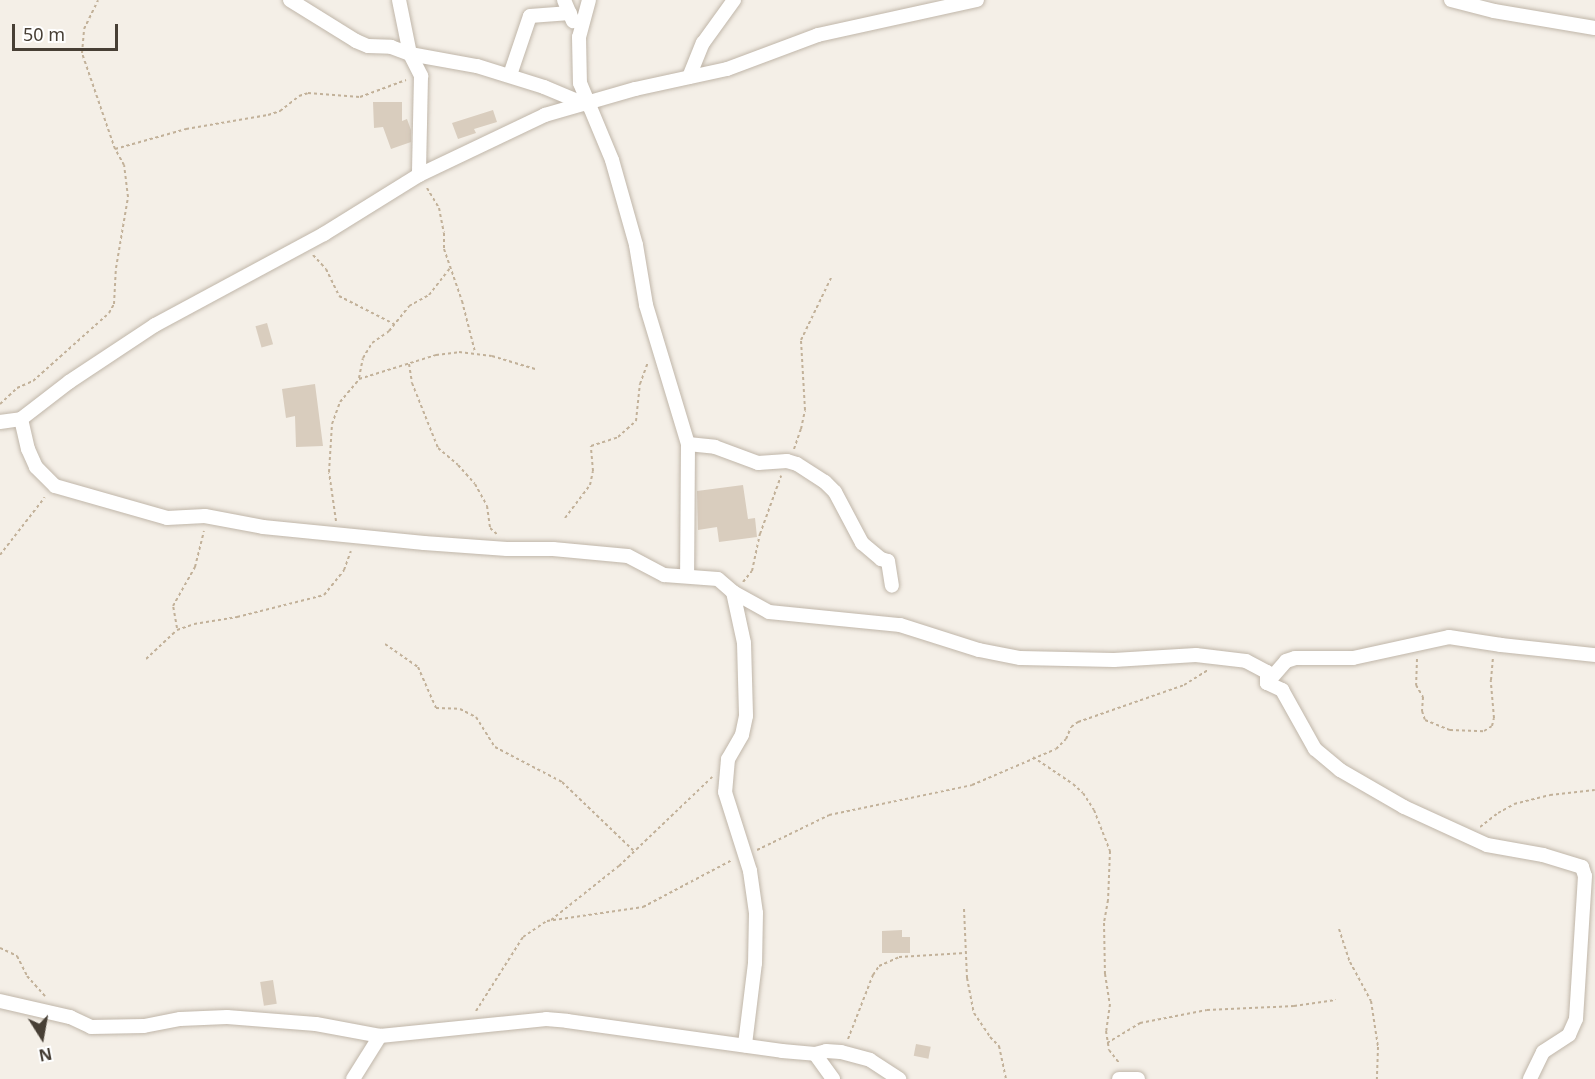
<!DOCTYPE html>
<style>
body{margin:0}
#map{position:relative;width:1595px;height:1079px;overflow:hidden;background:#f4efe7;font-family:"Noto Sans",sans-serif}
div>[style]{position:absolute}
.building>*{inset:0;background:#d9cdbe;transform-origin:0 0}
.path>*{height:2px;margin-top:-1px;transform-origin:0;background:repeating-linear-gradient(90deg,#c2b199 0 3px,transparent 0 6px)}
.roads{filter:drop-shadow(0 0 2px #c0b6a9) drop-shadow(0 0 2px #c0b6a9)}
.street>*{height:14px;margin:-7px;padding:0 7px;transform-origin:7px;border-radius:7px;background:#fff}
span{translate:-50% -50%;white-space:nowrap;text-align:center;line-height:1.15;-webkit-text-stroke:4.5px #fff;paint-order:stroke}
.north{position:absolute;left:12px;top:1007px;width:60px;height:60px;-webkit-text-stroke:4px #fff;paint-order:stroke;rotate:169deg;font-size:16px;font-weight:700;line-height:24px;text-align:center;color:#473f35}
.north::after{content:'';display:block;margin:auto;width:21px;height:27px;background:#473f35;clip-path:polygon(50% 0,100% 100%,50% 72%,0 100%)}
.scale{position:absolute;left:12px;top:24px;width:106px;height:27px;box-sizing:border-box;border:3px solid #473f35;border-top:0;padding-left:8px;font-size:18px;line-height:21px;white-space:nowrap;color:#473f35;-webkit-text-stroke:4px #fff;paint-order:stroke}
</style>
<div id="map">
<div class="building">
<div style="clip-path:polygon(373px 102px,402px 102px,402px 121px,407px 119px,411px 130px,411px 142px,391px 149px,383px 127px,374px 128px)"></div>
<div style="clip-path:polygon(493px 110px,497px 122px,474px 129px,476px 133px,458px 139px,452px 123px)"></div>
<div style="left:267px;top:323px;width:22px;height:12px;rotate:74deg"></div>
<div style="clip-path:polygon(315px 384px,323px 446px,296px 447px,295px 416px,286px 418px,282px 389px)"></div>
<div style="clip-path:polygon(743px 485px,748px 519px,755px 518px,757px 537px,719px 542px,717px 527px,698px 530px,697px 491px)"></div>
<div style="clip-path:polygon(902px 930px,902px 937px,910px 937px,910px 953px,882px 953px,882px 931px)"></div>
<div style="left:273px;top:980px;width:24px;height:13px;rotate:81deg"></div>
<div style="left:916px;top:1044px;width:15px;height:12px;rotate:11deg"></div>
</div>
<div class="path">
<div style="left:115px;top:149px;width:74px;rotate:-15.7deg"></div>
<div style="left:186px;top:129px;width:83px;rotate:-9.7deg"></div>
<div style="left:268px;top:115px;width:13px;rotate:-18deg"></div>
<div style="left:280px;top:111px;width:24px;rotate:-38deg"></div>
<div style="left:299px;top:96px;width:9px;rotate:-18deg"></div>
<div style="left:308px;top:93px;width:52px;rotate:4.4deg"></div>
<div style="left:360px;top:97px;width:49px;rotate:-20.3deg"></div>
<div style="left:427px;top:188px;width:23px;rotate:59deg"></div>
<div style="left:439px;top:208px;width:25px;rotate:79deg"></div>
<div style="left:444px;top:233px;width:16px;rotate:90deg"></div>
<div style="left:444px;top:249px;width:55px;rotate:70.9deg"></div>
<div style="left:462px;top:301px;width:53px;rotate:75.7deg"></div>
<div style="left:313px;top:255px;width:19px;rotate:47deg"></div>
<div style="left:326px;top:269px;width:30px;rotate:64deg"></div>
<div style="left:339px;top:296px;width:62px;rotate:27deg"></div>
<div style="left:409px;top:364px;width:19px;rotate:81deg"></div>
<div style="left:412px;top:383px;width:70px;rotate:68.2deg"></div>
<div style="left:438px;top:448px;width:26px;rotate:40deg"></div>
<div style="left:458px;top:465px;width:25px;rotate:48deg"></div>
<div style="left:475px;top:484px;width:25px;rotate:61deg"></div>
<div style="left:487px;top:506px;width:22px;rotate:82deg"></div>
<div style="left:490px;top:528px;width:9px;rotate:41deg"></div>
<div style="left:359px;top:378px;width:20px;rotate:-79deg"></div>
<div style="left:363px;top:358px;width:17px;rotate:-59deg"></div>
<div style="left:372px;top:343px;width:21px;rotate:-35deg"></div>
<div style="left:389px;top:331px;width:32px;rotate:-51deg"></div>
<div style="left:409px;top:306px;width:23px;rotate:-29deg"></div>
<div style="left:429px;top:295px;width:36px;rotate:-52deg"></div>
<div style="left:0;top:404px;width:23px;rotate:-43deg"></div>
<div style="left:17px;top:388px;width:17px;rotate:-24deg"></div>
<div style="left:33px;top:381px;width:102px;rotate:-41.8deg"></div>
<div style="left:109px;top:313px;width:10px;rotate:-61deg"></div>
<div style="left:114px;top:304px;width:36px;rotate:-87deg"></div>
<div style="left:116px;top:268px;width:72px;rotate:-80.4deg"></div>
<div style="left:128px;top:197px;width:32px;rotate:-97deg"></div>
<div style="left:124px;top:165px;width:18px;rotate:-119deg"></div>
<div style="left:115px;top:149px;width:102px;rotate:-109deg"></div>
<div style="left:82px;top:53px;width:24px;rotate:-85deg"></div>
<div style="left:84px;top:29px;width:32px;rotate:-64deg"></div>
<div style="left:794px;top:449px;width:21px;rotate:-71deg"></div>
<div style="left:801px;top:429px;width:19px;rotate:-78deg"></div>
<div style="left:805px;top:410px;width:70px;rotate:-93.3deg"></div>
<div style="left:801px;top:340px;width:69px;rotate:-64.2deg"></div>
<div style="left:565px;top:518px;width:41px;rotate:-52.9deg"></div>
<div style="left:590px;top:485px;width:14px;rotate:-78deg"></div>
<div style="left:593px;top:471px;width:25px;rotate:-95deg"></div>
<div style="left:591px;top:446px;width:28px;rotate:-18deg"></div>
<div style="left:618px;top:437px;width:24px;rotate:-42deg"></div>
<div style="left:636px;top:421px;width:37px;rotate:-84deg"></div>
<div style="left:640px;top:384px;width:23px;rotate:-70deg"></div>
<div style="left:336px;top:521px;width:49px;rotate:-98.1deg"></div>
<div style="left:329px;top:472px;width:48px;rotate:-86.4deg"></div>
<div style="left:332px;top:424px;width:23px;rotate:-70deg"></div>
<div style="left:340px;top:402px;width:30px;rotate:-50deg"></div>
<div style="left:359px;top:379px;width:81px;rotate:-17.3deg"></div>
<div style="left:436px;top:355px;width:23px;rotate:-7deg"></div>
<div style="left:459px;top:352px;width:33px;rotate:7deg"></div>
<div style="left:492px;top:356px;width:45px;rotate:16.8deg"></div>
<div style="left:0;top:555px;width:73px;rotate:-52.2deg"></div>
<div style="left:743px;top:582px;width:14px;rotate:-51deg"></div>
<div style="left:752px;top:571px;width:38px;rotate:-78deg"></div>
<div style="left:760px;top:534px;width:62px;rotate:-70.1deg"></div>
<div style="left:177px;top:628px;width:22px;rotate:-100deg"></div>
<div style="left:173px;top:606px;width:45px;rotate:-60.6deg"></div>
<div style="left:195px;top:567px;width:37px;rotate:-76deg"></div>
<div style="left:385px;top:644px;width:40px;rotate:34.9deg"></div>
<div style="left:418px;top:667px;width:45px;rotate:66.3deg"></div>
<div style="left:436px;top:708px;width:24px;rotate:2deg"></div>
<div style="left:460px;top:709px;width:18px;rotate:27deg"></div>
<div style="left:476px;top:717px;width:36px;rotate:58deg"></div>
<div style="left:495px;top:747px;width:76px;rotate:27.6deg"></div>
<div style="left:562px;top:782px;width:100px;rotate:43.8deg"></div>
<div style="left:146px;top:659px;width:42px;rotate:-43.1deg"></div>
<div style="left:177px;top:630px;width:18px;rotate:-19deg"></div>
<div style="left:194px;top:624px;width:44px;rotate:-9.2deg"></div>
<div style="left:237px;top:617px;width:90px;rotate:-14.2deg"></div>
<div style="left:324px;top:595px;width:32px;rotate:-51deg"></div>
<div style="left:344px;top:570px;width:20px;rotate:-70deg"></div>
<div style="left:1417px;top:659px;width:26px;rotate:92deg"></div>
<div style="left:1416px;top:685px;width:14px;rotate:60deg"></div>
<div style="left:1423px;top:697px;width:14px;rotate:94deg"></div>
<div style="left:1422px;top:711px;width:9px;rotate:72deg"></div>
<div style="left:1425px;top:720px;width:27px;rotate:22deg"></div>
<div style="left:1450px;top:730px;width:34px;rotate:2deg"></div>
<div style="left:1484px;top:731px;width:9px;rotate:-32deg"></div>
<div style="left:1492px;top:726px;width:8px;rotate:-76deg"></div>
<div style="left:1494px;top:718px;width:38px;rotate:-95deg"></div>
<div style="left:1491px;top:680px;width:22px;rotate:-85deg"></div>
<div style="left:1033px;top:757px;width:48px;rotate:34deg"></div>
<div style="left:1073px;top:784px;width:13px;rotate:42deg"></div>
<div style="left:1083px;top:793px;width:20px;rotate:57deg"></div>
<div style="left:1094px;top:810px;width:44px;rotate:68.7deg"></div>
<div style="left:1110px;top:851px;width:49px;rotate:92.3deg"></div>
<div style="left:1108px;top:900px;width:23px;rotate:100deg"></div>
<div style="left:1104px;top:923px;width:51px;rotate:88.9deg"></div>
<div style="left:1105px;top:974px;width:30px;rotate:81deg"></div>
<div style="left:1110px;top:1004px;width:27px;rotate:98deg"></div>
<div style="left:1106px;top:1031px;width:19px;rotate:81deg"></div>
<div style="left:1109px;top:1050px;width:18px;rotate:52deg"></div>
<div style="left:1480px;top:827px;width:23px;rotate:-38deg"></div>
<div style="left:1498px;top:813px;width:18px;rotate:-29deg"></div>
<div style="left:1514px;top:804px;width:37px;rotate:-14deg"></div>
<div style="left:1550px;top:795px;width:45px;rotate:-6.3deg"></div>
<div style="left:757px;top:850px;width:80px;rotate:-25.9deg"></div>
<div style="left:829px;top:815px;width:146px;rotate:-11.8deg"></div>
<div style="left:972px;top:785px;width:91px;rotate:-23.2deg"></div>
<div style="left:1056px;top:749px;width:14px;rotate:-45deg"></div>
<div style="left:1066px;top:739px;width:13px;rotate:-67deg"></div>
<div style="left:1071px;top:727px;width:9px;rotate:-36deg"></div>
<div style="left:1078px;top:722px;width:112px;rotate:-19.2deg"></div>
<div style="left:1184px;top:685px;width:28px;rotate:-32deg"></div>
<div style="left:964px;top:909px;width:69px;rotate:87.5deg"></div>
<div style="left:967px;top:978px;width:36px;rotate:79deg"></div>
<div style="left:974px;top:1013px;width:29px;rotate:56deg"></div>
<div style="left:990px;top:1037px;width:13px;rotate:45deg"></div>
<div style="left:999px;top:1046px;width:34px;rotate:78deg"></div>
<div style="left:551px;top:920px;width:87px;rotate:-38.5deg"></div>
<div style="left:619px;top:866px;width:129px;rotate:-43.7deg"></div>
<div style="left:1339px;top:929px;width:35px;rotate:72deg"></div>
<div style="left:1350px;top:962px;width:44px;rotate:61.7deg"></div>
<div style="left:1371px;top:1001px;width:47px;rotate:81.3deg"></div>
<div style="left:1378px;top:1047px;width:32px;rotate:92deg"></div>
<div style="left:0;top:948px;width:19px;rotate:25deg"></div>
<div style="left:17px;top:956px;width:22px;rotate:63deg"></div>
<div style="left:27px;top:976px;width:27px;rotate:48deg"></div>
<div style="left:476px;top:1011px;width:88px;rotate:-57.6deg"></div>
<div style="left:523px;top:937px;width:29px;rotate:-34deg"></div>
<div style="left:547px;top:921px;width:97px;rotate:-8.3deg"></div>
<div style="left:643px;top:907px;width:101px;rotate:-27.8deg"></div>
<div style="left:848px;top:1039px;width:69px;rotate:-68.7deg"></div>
<div style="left:873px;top:975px;width:11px;rotate:-56deg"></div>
<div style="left:879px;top:966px;width:22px;rotate:-24deg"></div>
<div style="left:899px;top:957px;width:66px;rotate:-3.5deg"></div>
<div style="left:1107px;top:1043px;width:39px;rotate:-31deg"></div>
<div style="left:1140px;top:1023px;width:68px;rotate:-11deg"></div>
<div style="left:1207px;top:1010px;width:87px;rotate:-2.6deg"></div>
<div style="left:1294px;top:1006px;width:42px;rotate:-8.1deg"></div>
</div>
<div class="roads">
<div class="street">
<div style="left:290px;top:0;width:78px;rotate:31.8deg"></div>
<div style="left:356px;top:41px;width:13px;rotate:23deg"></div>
<div style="left:368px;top:46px;width:23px;rotate:2deg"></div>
<div style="left:391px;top:47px;width:20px;rotate:20deg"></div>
<div style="left:410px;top:54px;width:68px;rotate:10.2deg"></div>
<div style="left:477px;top:66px;width:70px;rotate:17.4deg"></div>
<div style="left:544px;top:87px;width:47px;rotate:22.7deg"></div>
<div style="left:399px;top:0;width:55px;rotate:78.5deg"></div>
<div style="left:410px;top:54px;width:25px;rotate:63deg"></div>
<div style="left:421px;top:76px;width:99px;rotate:91.2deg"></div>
<div style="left:564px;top:0;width:23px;rotate:67deg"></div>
<div style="left:589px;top:0;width:38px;rotate:105deg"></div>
<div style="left:579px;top:37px;width:46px;rotate:88.8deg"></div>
<div style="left:580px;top:83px;width:83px;rotate:67.4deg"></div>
<div style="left:612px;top:160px;width:88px;rotate:74.2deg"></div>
<div style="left:636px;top:245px;width:61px;rotate:80.5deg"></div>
<div style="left:646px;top:305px;width:145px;rotate:73.2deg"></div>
<div style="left:688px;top:444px;width:131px;rotate:90.4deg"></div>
<div style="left:977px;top:0;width:163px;rotate:167.6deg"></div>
<div style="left:818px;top:35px;width:97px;rotate:159.5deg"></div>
<div style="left:727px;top:69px;width:94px;rotate:167.7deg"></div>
<div style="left:635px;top:89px;width:94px;rotate:163.9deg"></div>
<div style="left:545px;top:115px;width:140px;rotate:154.5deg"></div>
<div style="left:419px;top:175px;width:112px;rotate:148.2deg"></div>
<div style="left:324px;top:234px;width:192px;rotate:151.7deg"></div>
<div style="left:155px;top:325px;width:103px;rotate:146.5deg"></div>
<div style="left:69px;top:382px;width:61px;rotate:142.4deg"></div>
<div style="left:21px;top:419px;width:31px;rotate:77deg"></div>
<div style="left:28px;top:449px;width:20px;rotate:66deg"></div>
<div style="left:36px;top:467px;width:27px;rotate:45deg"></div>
<div style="left:55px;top:486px;width:116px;rotate:15.9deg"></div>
<div style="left:167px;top:518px;width:38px;rotate:-3deg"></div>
<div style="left:205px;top:516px;width:59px;rotate:10.7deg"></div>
<div style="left:263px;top:527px;width:162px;rotate:5.7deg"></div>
<div style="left:424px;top:543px;width:83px;rotate:4.1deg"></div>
<div style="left:507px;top:549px;width:46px"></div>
<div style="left:553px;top:549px;width:75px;rotate:5.3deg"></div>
<div style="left:628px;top:556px;width:41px;rotate:27.8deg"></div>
<div style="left:664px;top:575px;width:54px;rotate:4.2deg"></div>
<div style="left:718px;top:579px;width:20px;rotate:41deg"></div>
<div style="left:733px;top:592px;width:41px;rotate:29.1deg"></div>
<div style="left:769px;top:612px;width:132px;rotate:5.7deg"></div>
<div style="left:900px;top:625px;width:83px;rotate:17.6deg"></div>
<div style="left:979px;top:650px;width:42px;rotate:11deg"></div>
<div style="left:1020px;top:658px;width:94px;rotate:1.2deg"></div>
<div style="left:1114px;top:660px;width:82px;rotate:-3.5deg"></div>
<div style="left:1196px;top:655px;width:50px;rotate:6.8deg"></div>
<div style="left:1246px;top:661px;width:24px;rotate:28deg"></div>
<div style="left:1267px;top:672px;width:11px;rotate:90deg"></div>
<div style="left:1267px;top:683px;width:17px;rotate:25deg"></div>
<div style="left:1282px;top:690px;width:68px;rotate:60.8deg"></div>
<div style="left:1315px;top:749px;width:33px;rotate:40deg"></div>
<div style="left:1340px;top:770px;width:74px;rotate:30deg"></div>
<div style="left:1404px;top:807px;width:91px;rotate:24.6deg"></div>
<div style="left:1487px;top:845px;width:57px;rotate:10.1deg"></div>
<div style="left:1543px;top:855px;width:41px;rotate:17.1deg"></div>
<div style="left:1582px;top:867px;width:9px;rotate:72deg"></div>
<div style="left:1585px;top:876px;width:143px;rotate:93.6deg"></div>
<div style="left:1576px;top:1019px;width:17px;rotate:114deg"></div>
<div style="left:1569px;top:1035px;width:31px;rotate:147deg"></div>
<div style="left:1543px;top:1052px;width:30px;rotate:116deg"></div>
<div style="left:1451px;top:0;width:44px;rotate:14.3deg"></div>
<div style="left:1494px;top:11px;width:102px;rotate:9.6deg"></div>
<div style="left:510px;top:75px;width:62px;rotate:-71.3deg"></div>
<div style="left:530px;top:16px;width:40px;rotate:-4.3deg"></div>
<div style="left:689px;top:77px;width:37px;rotate:-68deg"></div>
<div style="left:703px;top:43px;width:53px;rotate:-54.2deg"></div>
<div style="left:0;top:422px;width:21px;rotate:-8deg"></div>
<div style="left:688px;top:444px;width:27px;rotate:6deg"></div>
<div style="left:715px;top:447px;width:46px;rotate:20.4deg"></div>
<div style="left:758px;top:463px;width:29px;rotate:-4deg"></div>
<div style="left:787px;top:461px;width:10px;rotate:17deg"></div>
<div style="left:797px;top:464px;width:33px;rotate:33deg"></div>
<div style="left:825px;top:482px;width:14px;rotate:45deg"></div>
<div style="left:835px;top:492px;width:58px;rotate:62.1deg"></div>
<div style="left:862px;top:543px;width:25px;rotate:40deg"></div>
<div style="left:881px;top:559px;width:7px;rotate:16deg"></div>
<div style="left:888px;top:561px;width:25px;rotate:81deg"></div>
<div style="left:733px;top:592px;width:52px;rotate:77.8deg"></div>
<div style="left:744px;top:643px;width:73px;rotate:88.4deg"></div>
<div style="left:746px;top:716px;width:19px;rotate:102deg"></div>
<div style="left:742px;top:735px;width:28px;rotate:120deg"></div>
<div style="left:728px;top:759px;width:33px;rotate:95deg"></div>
<div style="left:725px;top:792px;width:83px;rotate:72.4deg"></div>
<div style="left:750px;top:871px;width:42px;rotate:81.9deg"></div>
<div style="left:756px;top:913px;width:50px;rotate:91.1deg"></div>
<div style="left:755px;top:963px;width:83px;rotate:97deg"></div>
<div style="left:1267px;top:683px;width:29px;rotate:-49deg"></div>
<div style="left:1286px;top:661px;width:9px;rotate:-18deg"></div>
<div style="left:1295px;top:658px;width:58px"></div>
<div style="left:1353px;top:658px;width:98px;rotate:-12.3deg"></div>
<div style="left:1449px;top:637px;width:53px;rotate:8.7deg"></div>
<div style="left:1501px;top:645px;width:95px;rotate:6.1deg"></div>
<div style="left:0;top:1001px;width:72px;rotate:12.9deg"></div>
<div style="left:70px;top:1017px;width:23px;rotate:25deg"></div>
<div style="left:91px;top:1027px;width:53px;rotate:-1.1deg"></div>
<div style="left:144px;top:1026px;width:37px;rotate:-11deg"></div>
<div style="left:180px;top:1019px;width:47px;rotate:-2.4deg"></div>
<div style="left:227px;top:1017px;width:89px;rotate:4.5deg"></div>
<div style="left:316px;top:1024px;width:65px;rotate:10.6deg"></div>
<div style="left:380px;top:1036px;width:167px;rotate:-5.8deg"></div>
<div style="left:546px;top:1019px;width:21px;rotate:5deg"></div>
<div style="left:567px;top:1021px;width:217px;rotate:7.9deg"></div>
<div style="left:782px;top:1051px;width:33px;rotate:5deg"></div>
<div style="left:815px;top:1054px;width:11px;rotate:-15deg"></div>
<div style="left:826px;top:1051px;width:15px;rotate:4deg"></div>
<div style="left:841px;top:1052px;width:30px;rotate:15deg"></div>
<div style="left:870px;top:1060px;width:35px;rotate:33deg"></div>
<div style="left:815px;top:1054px;width:31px;rotate:54deg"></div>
<div style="left:353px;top:1079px;width:51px;rotate:-57.9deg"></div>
<div style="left:1119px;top:1079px;width:19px"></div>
</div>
</div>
<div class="north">N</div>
<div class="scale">50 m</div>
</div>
